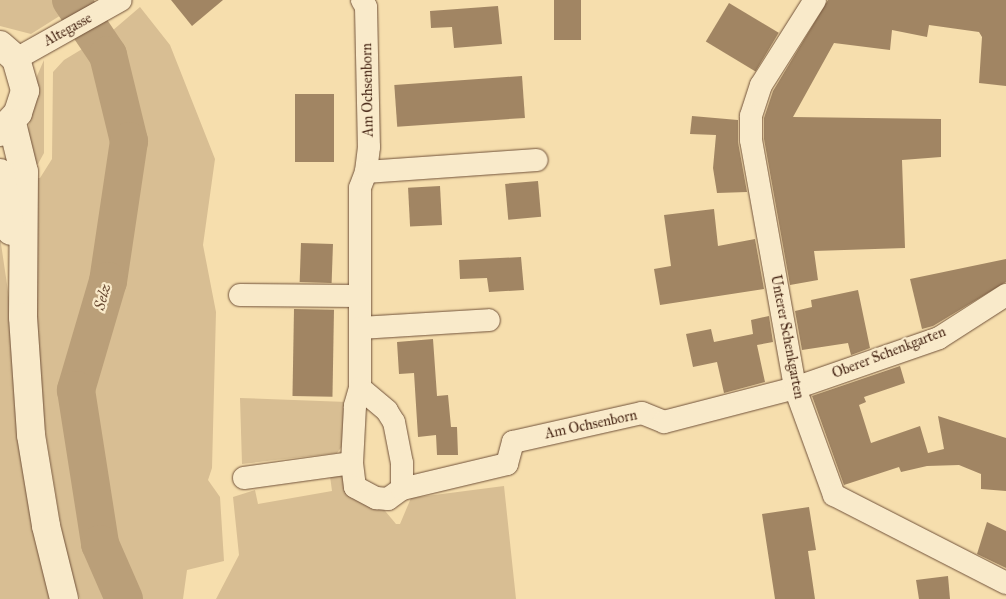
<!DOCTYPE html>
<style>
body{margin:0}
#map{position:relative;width:1006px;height:599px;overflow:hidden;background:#f6dead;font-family:"IM FELL Great Primer",serif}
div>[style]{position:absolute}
.green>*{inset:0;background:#d8be93}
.river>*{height:38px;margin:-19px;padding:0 19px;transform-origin:19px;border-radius:19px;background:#ba9f79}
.building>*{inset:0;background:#a18563;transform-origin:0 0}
.roads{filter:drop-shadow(0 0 1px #71523a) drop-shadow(0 0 1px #71523a)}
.street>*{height:22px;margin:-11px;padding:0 11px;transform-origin:11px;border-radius:11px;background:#f9eaca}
.secondary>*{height:28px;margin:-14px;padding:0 14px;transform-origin:14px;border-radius:14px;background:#f9eaca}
span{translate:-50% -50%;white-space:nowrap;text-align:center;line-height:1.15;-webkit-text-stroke:4.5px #f9eaca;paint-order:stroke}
.street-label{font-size:14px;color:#452413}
.water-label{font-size:15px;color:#684932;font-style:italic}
</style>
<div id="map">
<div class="green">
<div style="clip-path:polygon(0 0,85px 0,31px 34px,0 26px)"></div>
<div style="clip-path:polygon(140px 7px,170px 45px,215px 159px,203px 245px,216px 312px,212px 468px,208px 480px,220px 497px,224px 561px,187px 570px,183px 599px,80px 599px,67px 562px,39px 391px,30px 178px,40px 178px,52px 159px,53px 72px,64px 60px,112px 31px)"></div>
<div style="clip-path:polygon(44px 60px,44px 153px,38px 164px,29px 165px,27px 132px,37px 96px,37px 76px)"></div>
<div style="clip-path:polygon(0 237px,9px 298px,20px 436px,50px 599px,0 599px)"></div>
<div style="clip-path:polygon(240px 398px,347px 402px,346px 441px,337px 453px,242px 464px)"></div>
<div style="clip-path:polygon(341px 475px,350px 492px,381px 506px,396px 524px,400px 524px,411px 498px,504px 486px,516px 599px,216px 599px,239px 555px,233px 497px,255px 490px,258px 504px,332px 491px,330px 476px)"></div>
</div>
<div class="river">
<div style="left:71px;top:0;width:66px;rotate:56.1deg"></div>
<div style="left:108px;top:55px;width:89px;rotate:76.3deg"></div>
<div style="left:129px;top:141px;width:142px;rotate:98.5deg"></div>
<div style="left:108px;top:281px;width:114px;rotate:106.4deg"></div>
<div style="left:76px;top:390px;width:156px;rotate:81.1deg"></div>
<div style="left:100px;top:544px;width:60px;rotate:66.4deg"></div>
</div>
<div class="building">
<div style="clip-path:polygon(171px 0,223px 0,192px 26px)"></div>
<div style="left:554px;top:0;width:27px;height:40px"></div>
<div style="clip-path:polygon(828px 0,1006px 0,1006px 86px,979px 83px,982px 37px,979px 32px,929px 25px,927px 37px,892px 30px,890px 50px,834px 43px,793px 117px,941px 119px,941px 157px,902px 160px,905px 248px,814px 251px,818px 280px,790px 285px,764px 139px,764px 118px,773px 91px)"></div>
<div style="left:729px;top:3px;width:58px;height:45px;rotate:31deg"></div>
<div style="clip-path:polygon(498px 6px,502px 44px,454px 48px,452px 27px,431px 28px,430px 11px)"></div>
<div style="left:522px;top:76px;width:42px;height:128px;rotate:86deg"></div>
<div style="left:295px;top:94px;width:39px;height:68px"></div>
<div style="clip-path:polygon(692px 116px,738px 120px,738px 142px,747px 192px,717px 193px,713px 168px,716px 135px,690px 134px)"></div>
<div style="left:538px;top:181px;width:36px;height:33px;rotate:85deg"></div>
<div style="left:440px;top:186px;width:39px;height:32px;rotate:87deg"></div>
<div style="clip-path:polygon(714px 209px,718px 246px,755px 239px,764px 289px,660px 305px,654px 269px,671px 266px,664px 215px)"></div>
<div style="left:301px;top:243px;width:32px;height:39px;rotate:2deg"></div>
<div style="clip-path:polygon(521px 257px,524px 290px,489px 292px,487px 278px,460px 279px,459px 260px)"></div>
<div style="clip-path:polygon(1006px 259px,1006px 282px,933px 326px,922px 329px,910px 279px)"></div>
<div style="clip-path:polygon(858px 290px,870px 348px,851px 355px,848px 343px,802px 350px,795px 311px,812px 307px,811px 300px)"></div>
<div style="left:294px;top:309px;width:40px;height:87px;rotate:1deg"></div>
<div style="clip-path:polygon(769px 316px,773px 342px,757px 345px,765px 382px,724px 393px,717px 362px,693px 367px,686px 334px,711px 329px,714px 342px,753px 334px,751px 320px)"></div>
<div style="clip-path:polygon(433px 339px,437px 396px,448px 395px,451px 427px,457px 427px,458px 455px,437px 455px,436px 435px,418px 437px,414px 373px,399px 374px,397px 342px)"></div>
<div style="clip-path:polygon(900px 366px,905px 383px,864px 397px,866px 402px,859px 405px,871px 443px,920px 426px,928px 453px,944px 449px,938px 416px,1006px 438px,1006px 491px,981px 489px,981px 474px,959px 465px,927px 466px,901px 472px,899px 467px,844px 485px,812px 396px)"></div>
<div style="clip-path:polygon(809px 507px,816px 550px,808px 551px,815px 599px,775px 599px,762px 514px)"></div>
<div style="clip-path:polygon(987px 522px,1006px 531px,1006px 568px,977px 554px)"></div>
<div style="clip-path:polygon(948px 576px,950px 599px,919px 599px,916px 580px)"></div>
</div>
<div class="roads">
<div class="street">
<div style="left:362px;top:0;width:8px;rotate:60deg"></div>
<div style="left:366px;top:7px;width:140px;rotate:88.8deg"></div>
<div style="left:369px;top:147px;width:25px;rotate:97deg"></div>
<div style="left:366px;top:172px;width:17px;rotate:111deg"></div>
<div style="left:360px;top:188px;width:200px;rotate:90deg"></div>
<div style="left:360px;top:388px;width:19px;rotate:106deg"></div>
<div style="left:355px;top:406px;width:57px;rotate:93deg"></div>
<div style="left:352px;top:463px;width:24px;rotate:83deg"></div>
<div style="left:355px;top:487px;width:24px;rotate:28deg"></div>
<div style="left:376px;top:498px;width:12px;rotate:5deg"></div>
<div style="left:388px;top:499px;width:17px;rotate:-36deg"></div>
<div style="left:402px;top:489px;width:108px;rotate:-13.4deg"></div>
<div style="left:507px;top:464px;width:23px;rotate:-75deg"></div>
<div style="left:513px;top:442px;width:132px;rotate:-12.7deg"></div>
<div style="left:642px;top:413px;width:24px;rotate:22deg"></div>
<div style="left:664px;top:422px;width:135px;rotate:-14.5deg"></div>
<div style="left:795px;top:388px;width:152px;rotate:-19.1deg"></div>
<div style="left:939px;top:338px;width:80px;rotate:-32.7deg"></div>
<div style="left:815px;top:0;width:101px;rotate:122.4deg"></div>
<div style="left:761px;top:85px;width:33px;rotate:108deg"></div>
<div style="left:751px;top:116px;width:24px;rotate:90deg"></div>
<div style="left:751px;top:140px;width:252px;rotate:79.9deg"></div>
<div style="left:795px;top:388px;width:114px;rotate:70deg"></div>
<div style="left:834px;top:495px;width:193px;rotate:27.1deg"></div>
<div style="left:16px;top:59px;width:120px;rotate:-29.3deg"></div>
<div style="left:366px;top:172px;width:171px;rotate:-4deg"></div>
<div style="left:240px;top:295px;width:119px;rotate:0.5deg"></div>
<div style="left:360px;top:328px;width:129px;rotate:-3.5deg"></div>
<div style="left:360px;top:388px;width:35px;rotate:40deg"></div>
<div style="left:387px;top:411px;width:13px;rotate:58deg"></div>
<div style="left:394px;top:422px;width:42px;rotate:79deg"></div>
<div style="left:402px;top:463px;width:26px;rotate:90deg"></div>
<div style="left:244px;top:478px;width:109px;rotate:-7.9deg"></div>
</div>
<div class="secondary">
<div style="left:0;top:45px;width:21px;rotate:41deg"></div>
<div style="left:16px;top:59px;width:33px;rotate:74deg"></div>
<div style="left:25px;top:91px;width:23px;rotate:108deg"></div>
<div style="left:18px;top:113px;width:26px;rotate:133deg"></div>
<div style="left:12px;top:123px;width:50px;rotate:76.2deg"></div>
<div style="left:24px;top:172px;width:145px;rotate:90.4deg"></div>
<div style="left:23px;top:317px;width:118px;rotate:86.1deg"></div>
<div style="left:31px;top:435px;width:92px;rotate:80.6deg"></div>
<div style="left:46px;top:526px;width:75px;rotate:76.1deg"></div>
<div style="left:0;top:173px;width:59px;rotate:79.3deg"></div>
</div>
</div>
<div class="street-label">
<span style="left:68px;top:30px;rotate:-29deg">Altegasse</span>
<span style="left:368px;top:90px;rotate:-91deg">Am Ochsenborn</span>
<span style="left:787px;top:337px;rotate:79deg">Unterer Schenkgarten</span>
<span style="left:889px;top:353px;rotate:-21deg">Oberer Schenkgarten</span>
<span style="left:591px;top:425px;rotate:-12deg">Am Ochsenborn</span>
</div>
<div class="water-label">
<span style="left:103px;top:297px;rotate:-75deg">Selz</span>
</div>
</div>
